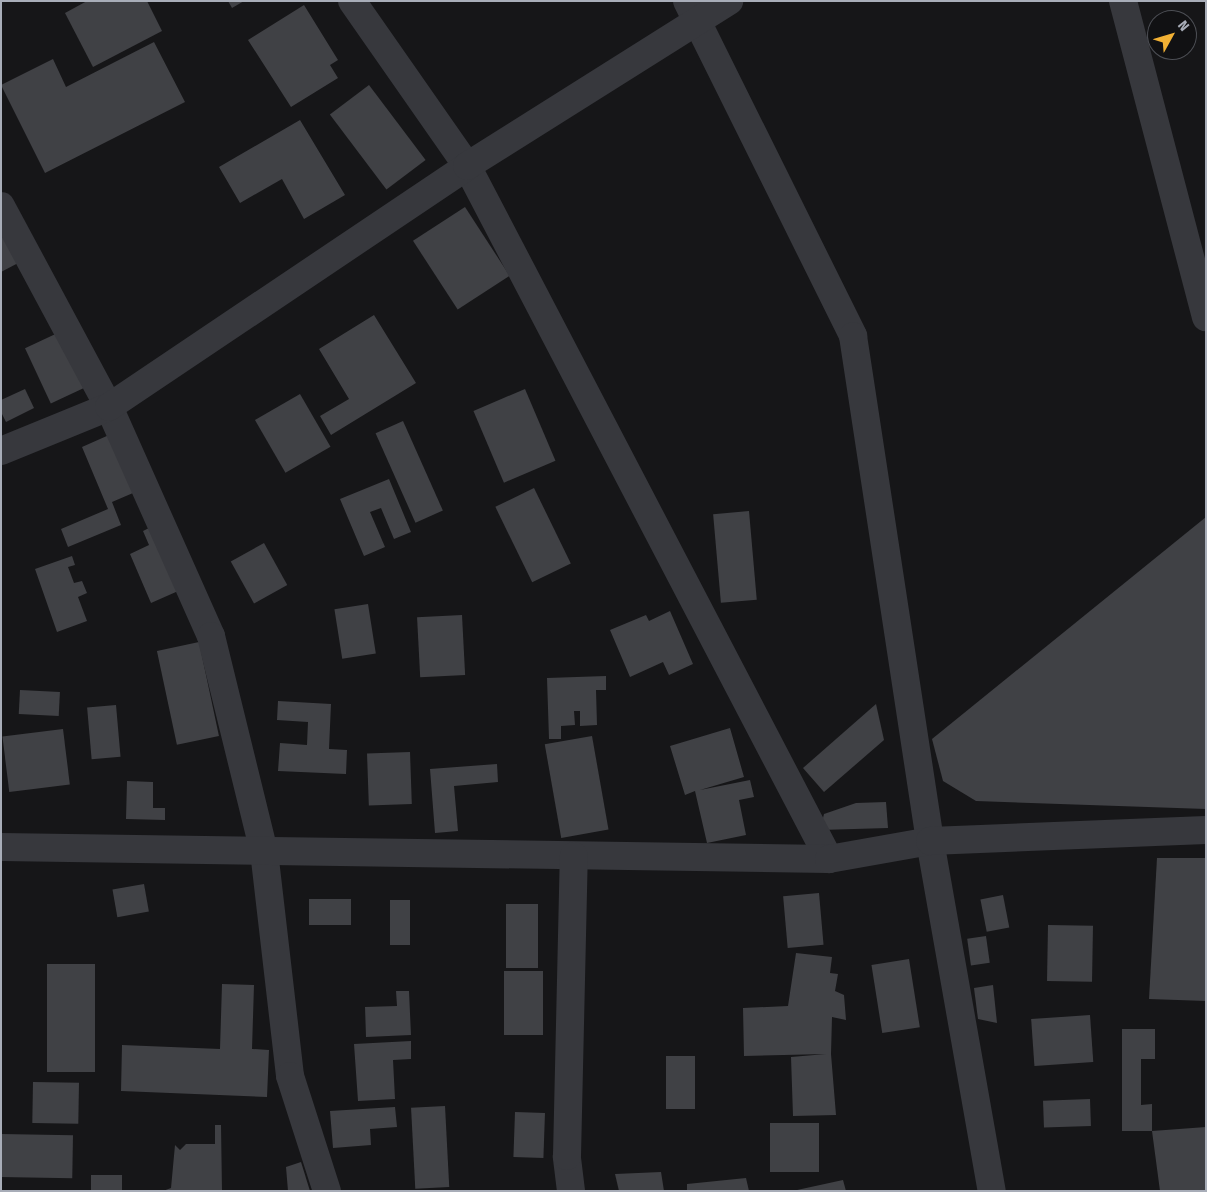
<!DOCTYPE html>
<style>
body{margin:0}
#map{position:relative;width:1207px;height:1192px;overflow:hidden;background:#161618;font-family:"Fira Sans Condensed",sans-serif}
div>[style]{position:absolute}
.building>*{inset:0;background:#404145;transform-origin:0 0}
.minor>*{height:28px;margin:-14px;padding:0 14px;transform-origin:14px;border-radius:14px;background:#37383d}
span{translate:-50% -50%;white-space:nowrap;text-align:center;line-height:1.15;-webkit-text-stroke:4.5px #111113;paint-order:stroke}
.frame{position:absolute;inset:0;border:2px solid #a8adb8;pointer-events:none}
.north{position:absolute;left:1147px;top:10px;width:50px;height:50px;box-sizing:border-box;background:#111113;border:1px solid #4d4f55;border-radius:50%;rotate:51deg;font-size:14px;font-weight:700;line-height:20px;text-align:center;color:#a8adb8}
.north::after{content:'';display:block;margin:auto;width:18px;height:22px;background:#f2b134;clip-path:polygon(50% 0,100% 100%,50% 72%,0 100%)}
</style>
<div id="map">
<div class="building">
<div style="clip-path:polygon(87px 1px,147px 1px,162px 31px,93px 67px,65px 13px)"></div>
<div style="clip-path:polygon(228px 1px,244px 1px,232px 8px)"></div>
<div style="clip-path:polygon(304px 5px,338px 60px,330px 65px,338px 78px,291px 107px,248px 40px)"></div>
<div style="clip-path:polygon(154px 42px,185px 102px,45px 173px,1px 85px,53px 59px,66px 87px)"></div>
<div style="left:369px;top:85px;width:94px;height:49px;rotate:53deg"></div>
<div style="clip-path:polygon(300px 120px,345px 195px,304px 219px,282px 179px,240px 203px,219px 167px)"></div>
<div style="left:465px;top:207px;width:82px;height:62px;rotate:57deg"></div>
<div style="clip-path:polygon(1px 220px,22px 261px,1px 272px)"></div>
<div style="clip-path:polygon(374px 315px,416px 383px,331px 435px,320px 416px,349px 399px,319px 349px)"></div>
<div style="left:64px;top:330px;width:61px;height:43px;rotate:65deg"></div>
<div style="clip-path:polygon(25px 389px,34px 408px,6px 422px,1px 412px,1px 400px)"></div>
<div style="left:525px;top:389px;width:78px;height:56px;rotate:67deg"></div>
<div style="left:300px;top:394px;width:61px;height:52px;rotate:60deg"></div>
<div style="left:403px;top:421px;width:98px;height:30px;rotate:66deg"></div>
<div style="clip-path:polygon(109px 435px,133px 493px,112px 502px,121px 525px,68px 547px,61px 529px,108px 509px,82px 447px)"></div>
<div style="clip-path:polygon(389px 479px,411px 532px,394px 539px,381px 508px,370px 512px,385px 547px,364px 556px,340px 499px)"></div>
<div style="left:534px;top:488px;width:84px;height:43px;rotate:64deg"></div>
<div style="left:749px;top:511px;width:89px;height:36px;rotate:85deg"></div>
<div style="clip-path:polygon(1206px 517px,1206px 809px,976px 801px,943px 781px,932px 739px)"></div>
<div style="clip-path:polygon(157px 524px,185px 588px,151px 603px,130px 554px,149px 545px,143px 531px)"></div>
<div style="left:264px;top:543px;width:48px;height:38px;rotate:61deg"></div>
<div style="clip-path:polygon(72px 556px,75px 565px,68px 567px,74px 583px,82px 581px,87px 593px,78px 597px,87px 621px,57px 632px,35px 569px)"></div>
<div style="left:368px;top:604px;width:50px;height:34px;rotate:81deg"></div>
<div style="clip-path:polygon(670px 611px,693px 664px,669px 675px,663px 662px,630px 677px,610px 630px,646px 615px,649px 621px)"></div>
<div style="left:462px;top:615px;width:60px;height:45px;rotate:87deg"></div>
<div style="left:199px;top:642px;width:96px;height:43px;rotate:78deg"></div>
<div style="clip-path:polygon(606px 676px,606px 690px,596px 690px,597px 725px,580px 726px,580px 711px,574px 711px,575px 725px,561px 726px,561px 739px,549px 739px,547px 678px)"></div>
<div style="left:20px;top:690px;width:40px;height:24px;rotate:3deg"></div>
<div style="clip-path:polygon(278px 701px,331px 704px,329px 749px,347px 750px,346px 774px,278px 771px,280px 743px,307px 745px,308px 722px,277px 720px)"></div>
<div style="clip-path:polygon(876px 704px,884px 740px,824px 792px,803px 768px)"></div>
<div style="left:116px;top:705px;width:52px;height:29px;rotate:85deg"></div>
<div style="clip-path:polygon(730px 728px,744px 777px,700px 790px,750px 780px,754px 797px,739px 800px,746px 835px,707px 843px,695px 791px,685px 795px,670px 746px)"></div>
<div style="left:63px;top:729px;width:56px;height:61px;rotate:83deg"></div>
<div style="left:592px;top:736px;width:95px;height:48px;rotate:80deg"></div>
<div style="left:410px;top:752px;width:52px;height:43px;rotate:88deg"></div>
<div style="clip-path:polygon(497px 764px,498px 782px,454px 786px,458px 831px,435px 833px,430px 769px)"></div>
<div style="clip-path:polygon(127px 781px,153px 782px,153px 808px,165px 808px,165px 820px,126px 819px)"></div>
<div style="clip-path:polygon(886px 802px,888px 828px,820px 830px,824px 814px,856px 803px)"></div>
<div style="clip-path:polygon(1157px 858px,1206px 858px,1206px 1001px,1149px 999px)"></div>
<div style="left:144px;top:884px;width:28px;height:32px;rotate:80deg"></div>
<div style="left:819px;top:893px;width:52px;height:36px;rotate:85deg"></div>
<div style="left:1003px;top:895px;width:33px;height:23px;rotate:79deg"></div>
<div style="left:309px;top:899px;width:42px;height:26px"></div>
<div style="left:390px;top:900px;width:20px;height:45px"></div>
<div style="left:506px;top:904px;width:32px;height:64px"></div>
<div style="left:1048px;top:925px;width:45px;height:56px;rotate:1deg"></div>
<div style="left:986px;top:936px;width:27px;height:19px;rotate:82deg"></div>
<div style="clip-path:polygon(796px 953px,832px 957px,830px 973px,838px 974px,835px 991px,844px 995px,846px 1020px,832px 1017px,831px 1054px,836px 1115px,793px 1116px,791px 1057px,826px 1054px,744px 1056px,743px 1008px,788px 1006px)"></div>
<div style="left:909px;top:959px;width:69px;height:38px;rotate:81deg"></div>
<div style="left:47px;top:964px;width:48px;height:108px"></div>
<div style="left:504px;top:971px;width:39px;height:64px"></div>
<div style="clip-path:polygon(222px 984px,254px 985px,252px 1049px,269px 1050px,267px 1097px,121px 1091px,122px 1045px,220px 1049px)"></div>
<div style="clip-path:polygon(993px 985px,997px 1023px,978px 1019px,974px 988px)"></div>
<div style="clip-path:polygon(396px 991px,409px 991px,411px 1035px,366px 1037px,365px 1007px,397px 1006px)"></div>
<div style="left:1090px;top:1015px;width:47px;height:59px;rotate:86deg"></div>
<div style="clip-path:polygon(1122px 1029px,1155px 1029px,1155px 1059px,1141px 1059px,1141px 1105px,1152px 1104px,1152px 1131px,1206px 1127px,1206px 1191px,1160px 1191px,1152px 1131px,1122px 1131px)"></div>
<div style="clip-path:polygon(411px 1041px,411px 1059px,393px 1060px,395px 1099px,358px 1101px,354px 1044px)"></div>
<div style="left:666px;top:1056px;width:29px;height:53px"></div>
<div style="left:33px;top:1082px;width:46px;height:41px;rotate:1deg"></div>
<div style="left:1090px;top:1099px;width:27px;height:47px;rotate:88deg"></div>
<div style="left:445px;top:1106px;width:81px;height:34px;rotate:87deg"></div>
<div style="clip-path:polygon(395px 1107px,397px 1127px,370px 1129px,371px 1145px,333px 1148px,330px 1111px)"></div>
<div style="left:515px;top:1112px;width:30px;height:45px;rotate:2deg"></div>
<div style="left:819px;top:1123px;width:49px;height:49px;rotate:90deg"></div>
<div style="clip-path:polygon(215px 1125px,221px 1125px,222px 1191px,163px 1191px,171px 1188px,175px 1145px,180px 1150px,186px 1144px,215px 1144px)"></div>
<div style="left:1px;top:1134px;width:72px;height:43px;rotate:1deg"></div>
<div style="clip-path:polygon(301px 1162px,310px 1191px,288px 1191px,286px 1167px)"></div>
<div style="clip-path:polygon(661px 1172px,664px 1191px,619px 1191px,615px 1174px)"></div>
<div style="left:122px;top:1175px;width:16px;height:31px;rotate:90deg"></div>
<div style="clip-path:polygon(746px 1178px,749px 1191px,687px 1191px,687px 1184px)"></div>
<div style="clip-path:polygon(843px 1180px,846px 1191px,797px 1191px,797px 1190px)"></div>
</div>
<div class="minor">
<div style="left:352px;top:1px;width:201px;rotate:55.1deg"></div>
<div style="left:467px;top:166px;width:782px;rotate:62.42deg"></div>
<div style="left:687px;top:1px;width:374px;rotate:63.6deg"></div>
<div style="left:853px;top:336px;width:511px;rotate:81.33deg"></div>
<div style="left:930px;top:841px;width:355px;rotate:80deg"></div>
<div style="left:1123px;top:1px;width:327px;rotate:75.3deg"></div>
<div style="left:1px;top:206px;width:228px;rotate:61.8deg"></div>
<div style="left:109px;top:407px;width:251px;rotate:66deg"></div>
<div style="left:211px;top:636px;width:221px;rotate:76.2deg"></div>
<div style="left:264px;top:851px;width:226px;rotate:83.4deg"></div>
<div style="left:290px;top:1076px;width:121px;rotate:72.2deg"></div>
<div style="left:1px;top:451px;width:117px;rotate:-22.2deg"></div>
<div style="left:109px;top:407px;width:432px;rotate:-33.9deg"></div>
<div style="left:467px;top:166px;width:310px;rotate:-32.2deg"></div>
<div style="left:1px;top:847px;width:828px;rotate:0.83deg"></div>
<div style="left:829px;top:859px;width:103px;rotate:-10.1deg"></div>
<div style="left:930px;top:841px;width:276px;rotate:-2.3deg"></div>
<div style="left:571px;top:1191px;width:35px;rotate:-97deg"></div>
<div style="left:567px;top:1156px;width:300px;rotate:-88.7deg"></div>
</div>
<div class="frame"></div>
<div class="north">N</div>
</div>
